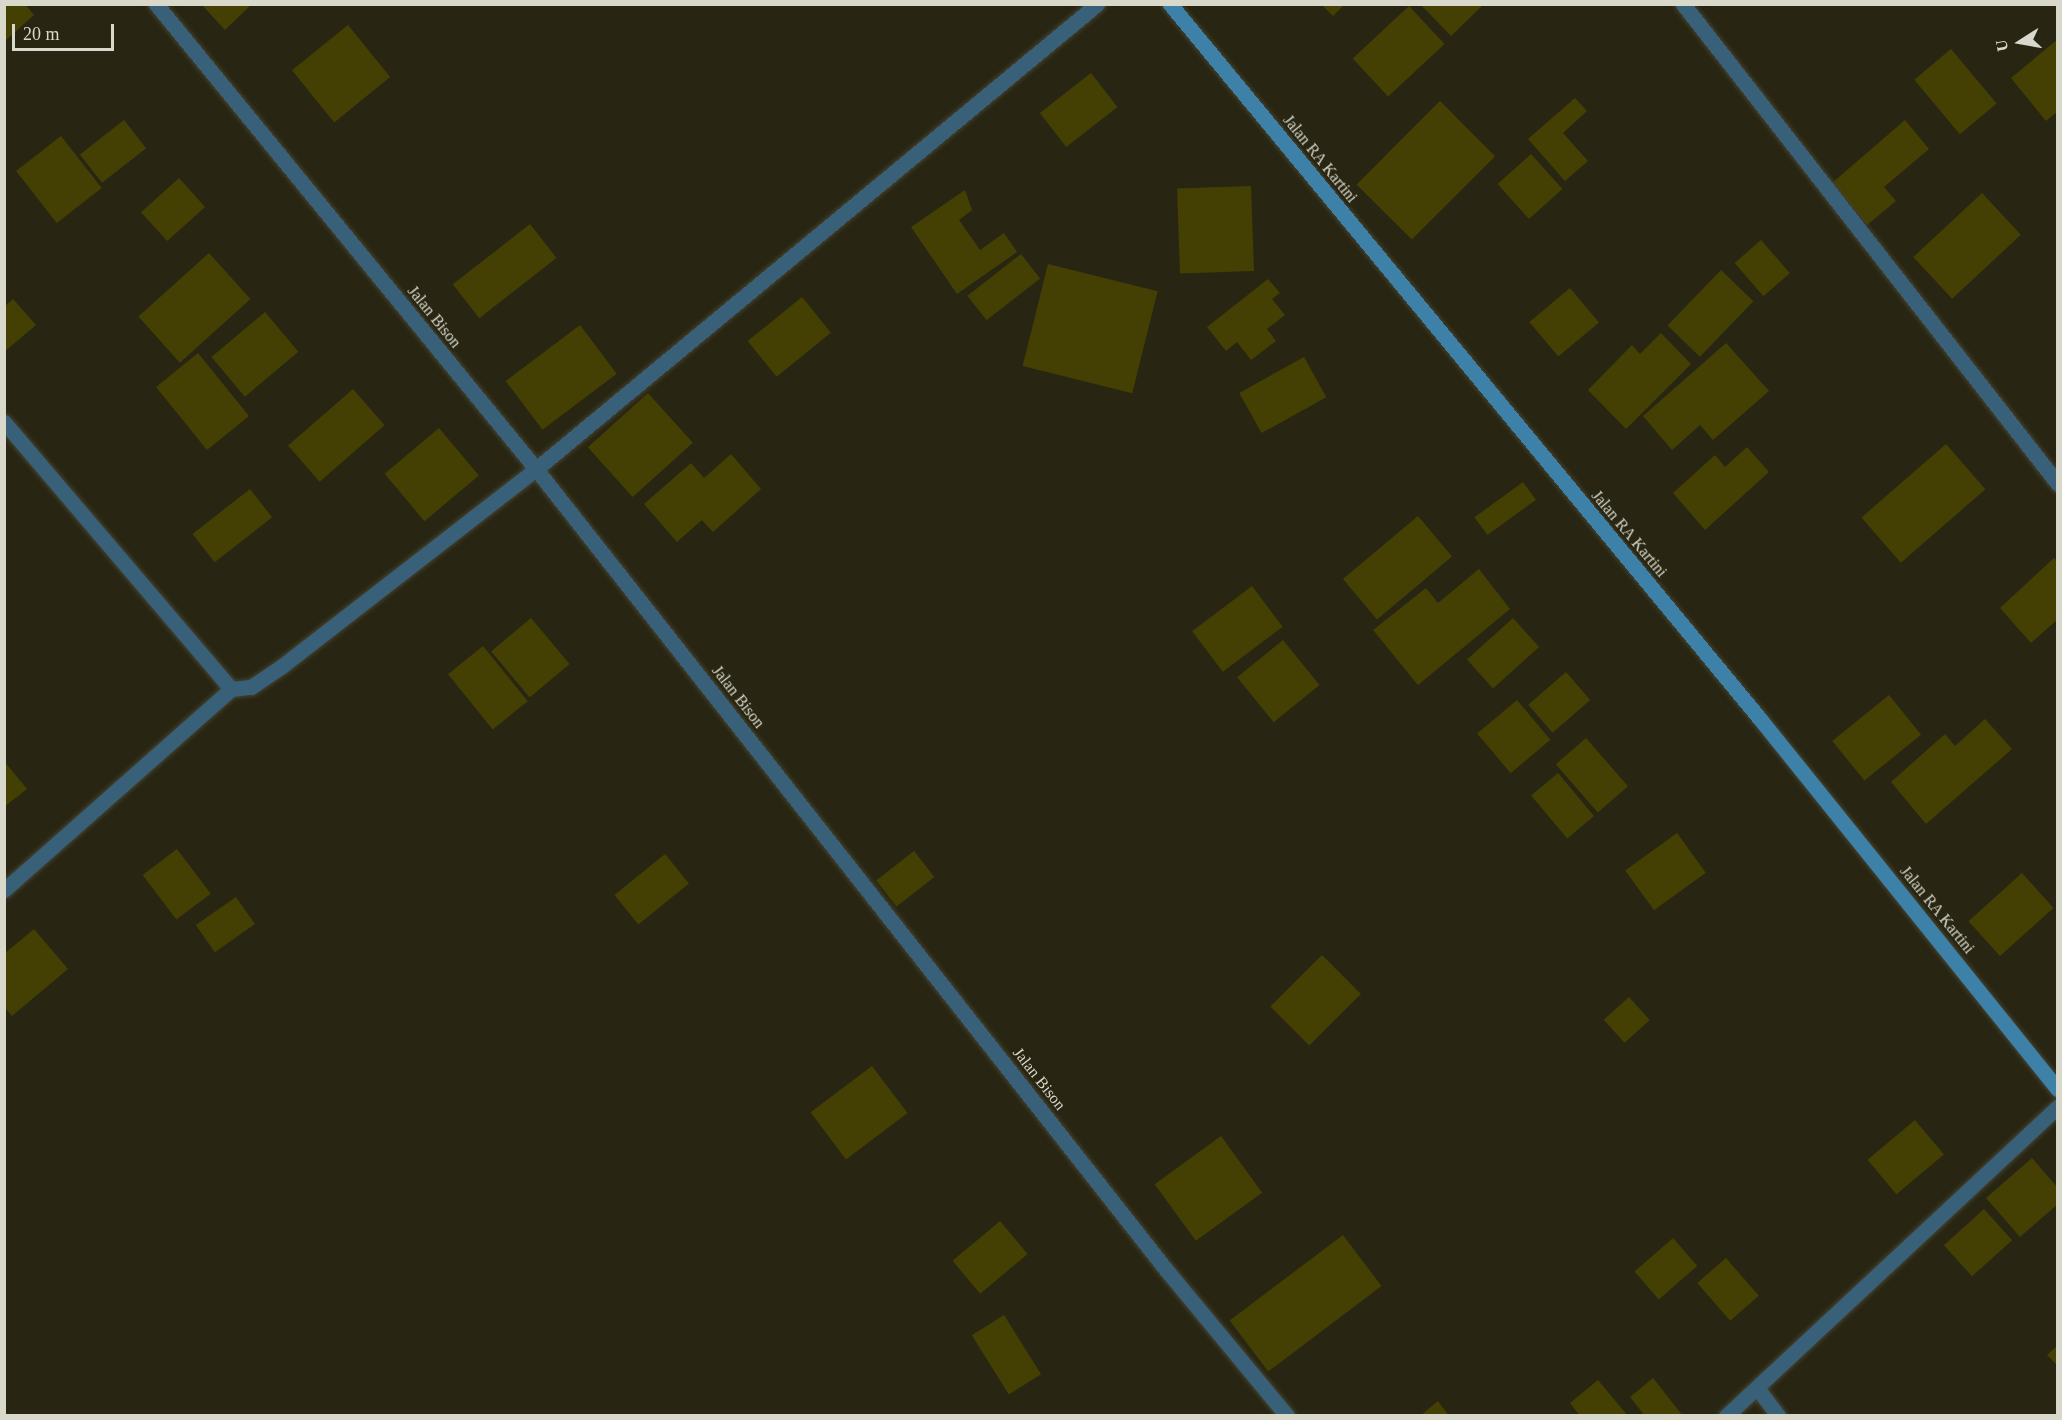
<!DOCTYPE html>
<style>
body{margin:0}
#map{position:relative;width:2062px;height:1420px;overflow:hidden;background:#282613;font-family:"Times New Roman",serif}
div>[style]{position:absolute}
.building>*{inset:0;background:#443f03;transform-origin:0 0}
.roads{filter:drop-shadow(0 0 2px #444230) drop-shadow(0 0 2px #444230)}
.street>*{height:15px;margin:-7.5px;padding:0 7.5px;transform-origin:7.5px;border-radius:7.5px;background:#386079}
.secondary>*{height:15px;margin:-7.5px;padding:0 7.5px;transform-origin:7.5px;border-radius:7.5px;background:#3d80a8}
span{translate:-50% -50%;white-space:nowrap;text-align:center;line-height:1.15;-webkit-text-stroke:5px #282613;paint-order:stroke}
.street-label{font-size:16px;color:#d8d8cb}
.frame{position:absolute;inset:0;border:6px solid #d8d8cb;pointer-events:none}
.north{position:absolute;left:1990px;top:12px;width:60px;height:60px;-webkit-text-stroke:4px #282613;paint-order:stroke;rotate:259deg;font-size:16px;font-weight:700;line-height:24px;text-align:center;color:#d8d8cb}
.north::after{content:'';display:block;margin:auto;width:21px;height:27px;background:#d8d8cb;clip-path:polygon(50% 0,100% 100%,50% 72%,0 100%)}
.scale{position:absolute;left:12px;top:24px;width:102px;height:27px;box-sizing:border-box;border:3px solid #d8d8cb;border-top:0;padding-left:8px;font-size:18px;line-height:21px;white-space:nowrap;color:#d8d8cb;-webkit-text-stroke:4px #282613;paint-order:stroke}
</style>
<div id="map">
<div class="building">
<div style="clip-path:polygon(4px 4px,25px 4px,34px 15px,4px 42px)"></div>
<div style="clip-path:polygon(201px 4px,252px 4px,225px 30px)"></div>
<div style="clip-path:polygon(1321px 4px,1345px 4px,1333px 16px)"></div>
<div style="clip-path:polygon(1420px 4px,1484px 4px,1451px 36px)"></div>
<div style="left:1409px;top:6px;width:52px;height:77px;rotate:47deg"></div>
<div style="left:348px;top:25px;width:67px;height:72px;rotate:51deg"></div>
<div style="clip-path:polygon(2058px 39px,2058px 111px,2046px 121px,2011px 78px)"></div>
<div style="left:1951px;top:49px;width:71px;height:48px;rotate:50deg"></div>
<div style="left:1091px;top:73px;width:43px;height:65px;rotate:52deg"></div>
<div style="clip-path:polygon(1575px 98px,1587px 111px,1563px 133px,1588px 161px,1565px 181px,1528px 139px)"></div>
<div style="left:1440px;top:101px;width:78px;height:118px;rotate:45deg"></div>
<div style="left:124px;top:120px;width:36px;height:56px;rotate:52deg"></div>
<div style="clip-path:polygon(1905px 120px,1929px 149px,1884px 187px,1896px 201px,1867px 225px,1832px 183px)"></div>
<div style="left:61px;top:136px;width:66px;height:57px;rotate:52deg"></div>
<div style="left:1531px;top:154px;width:47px;height:45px;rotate:48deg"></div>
<div style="left:179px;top:178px;width:39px;height:51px;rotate:48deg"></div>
<div style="left:1251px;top:186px;width:85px;height:74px;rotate:88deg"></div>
<div style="clip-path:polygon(965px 190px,972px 210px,959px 220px,980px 250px,1004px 233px,1017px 252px,957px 294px,911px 227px)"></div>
<div style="left:1982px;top:193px;width:57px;height:94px;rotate:47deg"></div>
<div style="left:530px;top:224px;width:43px;height:98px;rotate:52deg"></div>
<div style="left:1761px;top:240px;width:44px;height:35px;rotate:49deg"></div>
<div style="left:209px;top:253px;width:62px;height:95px;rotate:48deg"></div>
<div style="left:1021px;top:254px;width:31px;height:68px;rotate:52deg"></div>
<div style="left:1048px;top:264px;width:113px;height:105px;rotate:14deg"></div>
<div style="left:1721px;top:270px;width:45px;height:77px;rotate:44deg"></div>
<div style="clip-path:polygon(1268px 279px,1280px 293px,1272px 299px,1285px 315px,1267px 329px,1276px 341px,1251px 360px,1237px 342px,1226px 351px,1207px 327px)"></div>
<div style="left:1570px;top:288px;width:45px;height:53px;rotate:50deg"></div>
<div style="left:802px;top:297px;width:46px;height:70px;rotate:51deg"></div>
<div style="clip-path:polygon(13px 299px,36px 325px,4px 352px,4px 307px)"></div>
<div style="left:265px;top:312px;width:52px;height:70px;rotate:50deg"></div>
<div style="left:580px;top:325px;width:61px;height:93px;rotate:53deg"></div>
<div style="clip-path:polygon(1661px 333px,1691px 364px,1626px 429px,1588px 390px,1632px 345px,1640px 354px)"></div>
<div style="clip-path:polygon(1726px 343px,1769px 391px,1713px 440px,1700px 425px,1672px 450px,1643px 416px)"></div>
<div style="left:198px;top:353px;width:81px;height:54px;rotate:51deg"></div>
<div style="left:1304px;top:357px;width:46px;height:74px;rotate:61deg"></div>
<div style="left:353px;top:389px;width:48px;height:86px;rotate:49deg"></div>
<div style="left:648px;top:393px;width:67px;height:81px;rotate:48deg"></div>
<div style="left:439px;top:428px;width:62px;height:71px;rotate:50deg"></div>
<div style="left:1946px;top:444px;width:60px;height:112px;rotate:49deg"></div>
<div style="clip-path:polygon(1747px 447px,1769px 472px,1705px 530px,1673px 493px,1715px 455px,1725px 467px)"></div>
<div style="clip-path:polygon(731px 454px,761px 489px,713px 532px,702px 520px,677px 542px,644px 504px,691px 463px,704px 478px)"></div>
<div style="left:1523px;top:482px;width:22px;height:60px;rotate:54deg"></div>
<div style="left:250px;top:489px;width:36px;height:73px;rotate:52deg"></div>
<div style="left:1418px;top:516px;width:53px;height:98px;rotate:50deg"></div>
<div style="clip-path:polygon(2054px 558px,2058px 562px,2058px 619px,2031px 643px,2000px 608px)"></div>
<div style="clip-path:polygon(1479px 569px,1510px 609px,1418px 685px,1373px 630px,1426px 588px,1438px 603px)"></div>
<div style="left:1252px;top:586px;width:51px;height:75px;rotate:53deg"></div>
<div style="left:531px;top:618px;width:60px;height:52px;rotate:50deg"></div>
<div style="left:1513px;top:618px;width:39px;height:62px;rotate:48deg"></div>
<div style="left:1283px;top:640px;width:58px;height:59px;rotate:51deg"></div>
<div style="left:483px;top:646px;width:71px;height:45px;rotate:51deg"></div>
<div style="left:1566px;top:672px;width:37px;height:50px;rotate:49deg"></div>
<div style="left:1889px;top:695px;width:51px;height:73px;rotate:51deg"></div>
<div style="left:1517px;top:700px;width:52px;height:52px;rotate:50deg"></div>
<div style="clip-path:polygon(1985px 719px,2012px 749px,1926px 824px,1891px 782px,1945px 734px,1955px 746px)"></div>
<div style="left:1586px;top:738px;width:64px;height:40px;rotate:49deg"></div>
<div style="clip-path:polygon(4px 761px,27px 789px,4px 807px)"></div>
<div style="left:1558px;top:773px;width:56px;height:35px;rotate:50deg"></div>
<div style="left:1677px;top:833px;width:49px;height:64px;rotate:54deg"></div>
<div style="left:177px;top:849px;width:56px;height:43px;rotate:53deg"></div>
<div style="left:914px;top:851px;width:33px;height:48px;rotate:52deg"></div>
<div style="left:665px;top:854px;width:38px;height:65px;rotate:51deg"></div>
<div style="left:2022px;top:873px;width:47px;height:72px;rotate:48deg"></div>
<div style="left:236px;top:897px;width:33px;height:49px;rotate:55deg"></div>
<div style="clip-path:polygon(34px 929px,68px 969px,12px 1016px,4px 1007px,4px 954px)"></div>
<div style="left:1322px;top:955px;width:55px;height:73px;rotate:45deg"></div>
<div style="left:1629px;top:997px;width:31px;height:34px;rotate:48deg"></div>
<div style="left:872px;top:1066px;width:59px;height:77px;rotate:53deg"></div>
<div style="left:1915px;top:1120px;width:45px;height:62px;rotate:50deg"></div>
<div style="left:1221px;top:1136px;width:70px;height:82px;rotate:54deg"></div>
<div style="clip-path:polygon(2032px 1158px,2058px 1188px,2058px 1204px,2020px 1237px,1986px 1198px)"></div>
<div style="left:1984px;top:1209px;width:42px;height:54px;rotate:48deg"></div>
<div style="left:1000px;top:1221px;width:43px;height:62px;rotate:50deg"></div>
<div style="left:1343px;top:1235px;width:64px;height:142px;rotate:53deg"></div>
<div style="left:1673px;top:1238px;width:37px;height:51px;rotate:49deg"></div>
<div style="left:1726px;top:1258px;width:50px;height:38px;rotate:49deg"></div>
<div style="left:1004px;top:1315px;width:70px;height:38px;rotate:58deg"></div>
<div style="clip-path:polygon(2058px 1345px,2058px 1366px,2047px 1355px)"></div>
<div style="clip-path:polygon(1653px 1378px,1683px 1416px,1645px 1416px,1630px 1397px)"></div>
<div style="clip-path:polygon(1598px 1380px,1628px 1416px,1580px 1416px,1570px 1403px)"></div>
<div style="clip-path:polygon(1438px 1401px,1449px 1416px,1420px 1416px)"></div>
</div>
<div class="roads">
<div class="street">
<div style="left:156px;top:4px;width:601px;rotate:50.74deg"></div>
<div style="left:536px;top:469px;width:1022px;rotate:51.8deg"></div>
<div style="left:1168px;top:1272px;width:187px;rotate:50.4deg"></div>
<div style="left:1683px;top:4px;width:609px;rotate:52deg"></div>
<div style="left:4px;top:422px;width:350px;rotate:49.6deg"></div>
<div style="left:4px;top:890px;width:303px;rotate:-41.5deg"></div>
<div style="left:231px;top:689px;width:20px;rotate:-6deg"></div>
<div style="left:251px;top:687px;width:37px;rotate:-34deg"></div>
<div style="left:282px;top:666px;width:321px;rotate:-37.8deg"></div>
<div style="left:536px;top:469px;width:729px;rotate:-39.65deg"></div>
<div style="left:1758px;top:1389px;width:34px;rotate:53deg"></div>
<div style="left:1726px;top:1416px;width:454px;rotate:-43deg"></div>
</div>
<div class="secondary">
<div style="left:1170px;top:4px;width:927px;rotate:50.47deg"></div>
<div style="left:1760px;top:719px;width:475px;rotate:51.2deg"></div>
</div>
</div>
<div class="street-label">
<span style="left:1320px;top:159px;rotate:51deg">Jalan RA Kartini</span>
<span style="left:434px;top:317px;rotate:51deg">Jalan Bison</span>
<span style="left:1629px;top:534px;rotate:50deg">Jalan RA Kartini</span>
<span style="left:738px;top:697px;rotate:52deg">Jalan Bison</span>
<span style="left:1937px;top:910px;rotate:51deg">Jalan RA Kartini</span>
<span style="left:1039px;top:1079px;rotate:52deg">Jalan Bison</span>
</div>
<div class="frame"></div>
<div class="north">U</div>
<div class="scale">20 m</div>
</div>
